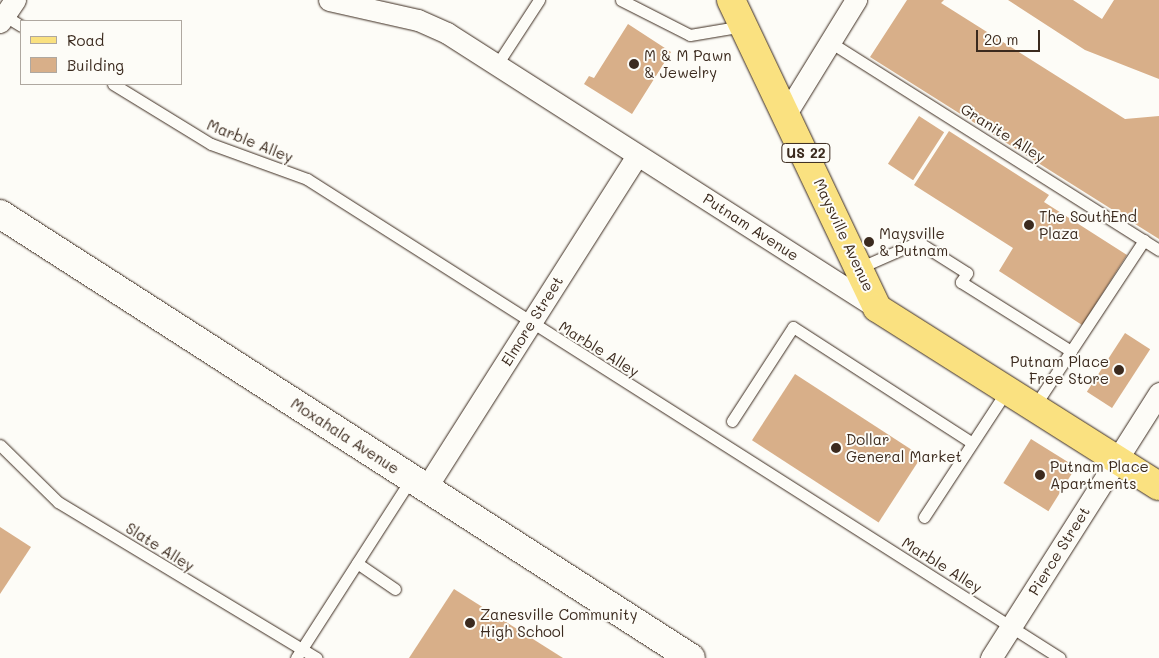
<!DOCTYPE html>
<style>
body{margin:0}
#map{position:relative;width:1159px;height:658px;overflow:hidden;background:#fdfcf7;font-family:Mali,sans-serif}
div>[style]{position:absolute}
.building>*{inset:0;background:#d8af89;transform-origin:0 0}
.roads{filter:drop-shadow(0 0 1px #3b2a1e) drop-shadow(0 0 1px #3b2a1e)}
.lane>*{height:11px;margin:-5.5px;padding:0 5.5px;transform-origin:5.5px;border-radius:5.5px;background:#fdfcf7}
.street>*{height:21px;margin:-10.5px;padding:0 10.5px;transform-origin:10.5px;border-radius:10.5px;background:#fdfcf7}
.secondary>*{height:28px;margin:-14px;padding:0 14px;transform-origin:14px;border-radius:14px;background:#fdfcf7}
.primary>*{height:28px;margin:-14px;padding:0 14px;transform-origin:14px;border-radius:14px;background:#fae180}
.dots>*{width:14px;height:14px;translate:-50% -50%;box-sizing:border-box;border:2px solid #fdfcf7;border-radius:50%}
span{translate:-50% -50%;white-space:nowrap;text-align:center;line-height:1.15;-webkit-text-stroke:4px #fdfcf7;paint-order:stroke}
.shield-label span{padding:1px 4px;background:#fdfcf7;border:1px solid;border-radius:4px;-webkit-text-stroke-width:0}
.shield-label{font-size:14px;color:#3b2a1e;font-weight:700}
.poi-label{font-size:15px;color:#3b2a1e}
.left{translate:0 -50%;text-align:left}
.right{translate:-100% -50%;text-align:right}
.street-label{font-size:15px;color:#3b2a1e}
.legend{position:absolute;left:20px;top:20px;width:162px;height:65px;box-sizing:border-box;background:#fdfcf7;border:1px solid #afa8a0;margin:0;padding:6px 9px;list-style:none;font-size:15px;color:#3b2a1e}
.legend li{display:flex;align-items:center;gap:10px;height:25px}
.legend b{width:25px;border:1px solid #afa8a0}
.scale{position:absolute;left:976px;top:30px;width:64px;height:22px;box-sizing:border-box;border:2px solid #3b2a1e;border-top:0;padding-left:6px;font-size:15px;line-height:18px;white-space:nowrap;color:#3b2a1e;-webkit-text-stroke:4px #fdfcf7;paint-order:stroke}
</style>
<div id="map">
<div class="building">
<div style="clip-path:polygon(907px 0,944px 0,941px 3px,1125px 119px,1159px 116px,1159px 239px,870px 57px)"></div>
<div style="clip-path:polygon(1008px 0,1073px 0,1102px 19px,1114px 0,1159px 0,1159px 79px,1085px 50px)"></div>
<div style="clip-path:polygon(628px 24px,671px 52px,632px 114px,584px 84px,589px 76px,594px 78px)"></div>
<div style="left:919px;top:116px;width:30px;height:57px;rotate:33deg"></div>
<div style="clip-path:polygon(949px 131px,1049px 195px,1044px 202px,1127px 255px,1082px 325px,999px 271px,1013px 248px,914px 185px)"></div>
<div style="left:1125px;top:333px;width:30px;height:70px;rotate:33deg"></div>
<div style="left:795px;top:374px;width:151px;height:79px;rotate:33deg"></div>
<div style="left:1031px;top:439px;width:53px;height:52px;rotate:32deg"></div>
<div style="clip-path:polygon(0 527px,31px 547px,0 594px)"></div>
<div style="clip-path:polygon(454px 589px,563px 658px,409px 658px)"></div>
</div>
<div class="roads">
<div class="lane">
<div style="left:621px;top:0;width:77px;rotate:26.9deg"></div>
<div style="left:690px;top:35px;width:54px;rotate:-9.6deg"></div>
<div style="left:2px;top:14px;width:22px;rotate:32deg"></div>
<div style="left:830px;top:42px;width:389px;rotate:32.3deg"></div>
<div style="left:496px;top:66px;width:79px;rotate:-56.9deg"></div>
<div style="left:113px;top:84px;width:115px;rotate:31.5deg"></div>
<div style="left:211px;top:144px;width:102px;rotate:20deg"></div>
<div style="left:307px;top:179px;width:892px;rotate:32.46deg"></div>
<div style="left:859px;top:268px;width:64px;rotate:-23.8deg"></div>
<div style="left:918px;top:242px;width:58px;rotate:32.3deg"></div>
<div style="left:967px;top:273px;width:11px;rotate:124deg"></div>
<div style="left:961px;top:282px;width:130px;rotate:32.1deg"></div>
<div style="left:1034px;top:407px;width:200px;rotate:-56.6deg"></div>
<div style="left:732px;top:421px;width:112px;rotate:-57deg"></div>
<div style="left:793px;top:327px;width:213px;rotate:32.9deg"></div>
<div style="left:0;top:445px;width:81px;rotate:44.5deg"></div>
<div style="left:58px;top:502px;width:302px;rotate:31.1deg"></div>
<div style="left:924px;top:517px;width:152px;rotate:-56.8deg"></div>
<div style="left:357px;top:563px;width:46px;rotate:34.4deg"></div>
<div style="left:296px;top:658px;width:213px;rotate:-57.3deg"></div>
</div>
<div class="street">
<div style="left:329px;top:0;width:91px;rotate:12.7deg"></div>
<div style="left:418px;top:20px;width:32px;rotate:24deg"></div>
<div style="left:447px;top:33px;width:510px;rotate:32.6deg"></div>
<div style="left:0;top:22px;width:27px;rotate:-56deg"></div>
<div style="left:787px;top:112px;width:132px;rotate:-58.4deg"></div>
<div style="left:426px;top:488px;width:394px;rotate:-57.6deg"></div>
<div style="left:991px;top:658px;width:314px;rotate:-57.6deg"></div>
</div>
<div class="secondary">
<div style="left:0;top:214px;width:821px;rotate:32.72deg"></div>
</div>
<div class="primary">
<div style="left:731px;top:0;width:341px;rotate:64.6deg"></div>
<div style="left:877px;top:308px;width:333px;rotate:32.3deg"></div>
</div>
</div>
<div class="dots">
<div style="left:634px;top:64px;background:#3b2a1e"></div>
<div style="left:1029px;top:225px;background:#3b2a1e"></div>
<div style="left:869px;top:242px;background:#3b2a1e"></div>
<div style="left:1119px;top:370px;background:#3b2a1e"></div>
<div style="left:836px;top:448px;background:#3b2a1e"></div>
<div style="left:1040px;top:475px;background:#3b2a1e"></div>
<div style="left:470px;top:623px;background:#3b2a1e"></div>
</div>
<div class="shield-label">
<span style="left:806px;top:153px">US 22</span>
</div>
<div class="poi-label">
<span class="left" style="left:644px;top:64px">M &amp; M Pawn<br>&amp; Jewelry</span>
<span class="left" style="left:1039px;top:225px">The SouthEnd<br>Plaza</span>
<span class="left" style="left:879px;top:242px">Maysville<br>&amp; Putnam</span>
<span class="right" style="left:1109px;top:370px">Putnam Place<br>Free Store</span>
<span class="left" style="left:846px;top:448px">Dollar<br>General Market</span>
<span class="left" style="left:1050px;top:475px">Putnam Place<br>Apartments</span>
<span class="left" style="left:480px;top:623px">Zanesville Community<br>High School</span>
</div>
<div class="street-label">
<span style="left:1003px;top:133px;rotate:32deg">Granite Alley</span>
<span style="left:250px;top:141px;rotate:22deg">Marble Alley</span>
<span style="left:751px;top:227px;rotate:33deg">Putnam Avenue</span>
<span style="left:844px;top:235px;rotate:65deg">Maysville Avenue</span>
<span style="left:532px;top:321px;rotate:-58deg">Elmore Street</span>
<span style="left:599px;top:349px;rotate:32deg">Marble Alley</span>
<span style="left:345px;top:436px;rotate:33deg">Moxahala Avenue</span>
<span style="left:160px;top:547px;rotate:32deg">Slate Alley</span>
<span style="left:1059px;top:551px;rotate:-58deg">Pierce Street</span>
<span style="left:942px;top:565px;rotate:32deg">Marble Alley</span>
</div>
<ul class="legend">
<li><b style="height:6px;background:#fae180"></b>Road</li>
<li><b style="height:14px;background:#d8af89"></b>Building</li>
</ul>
<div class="scale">20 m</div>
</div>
